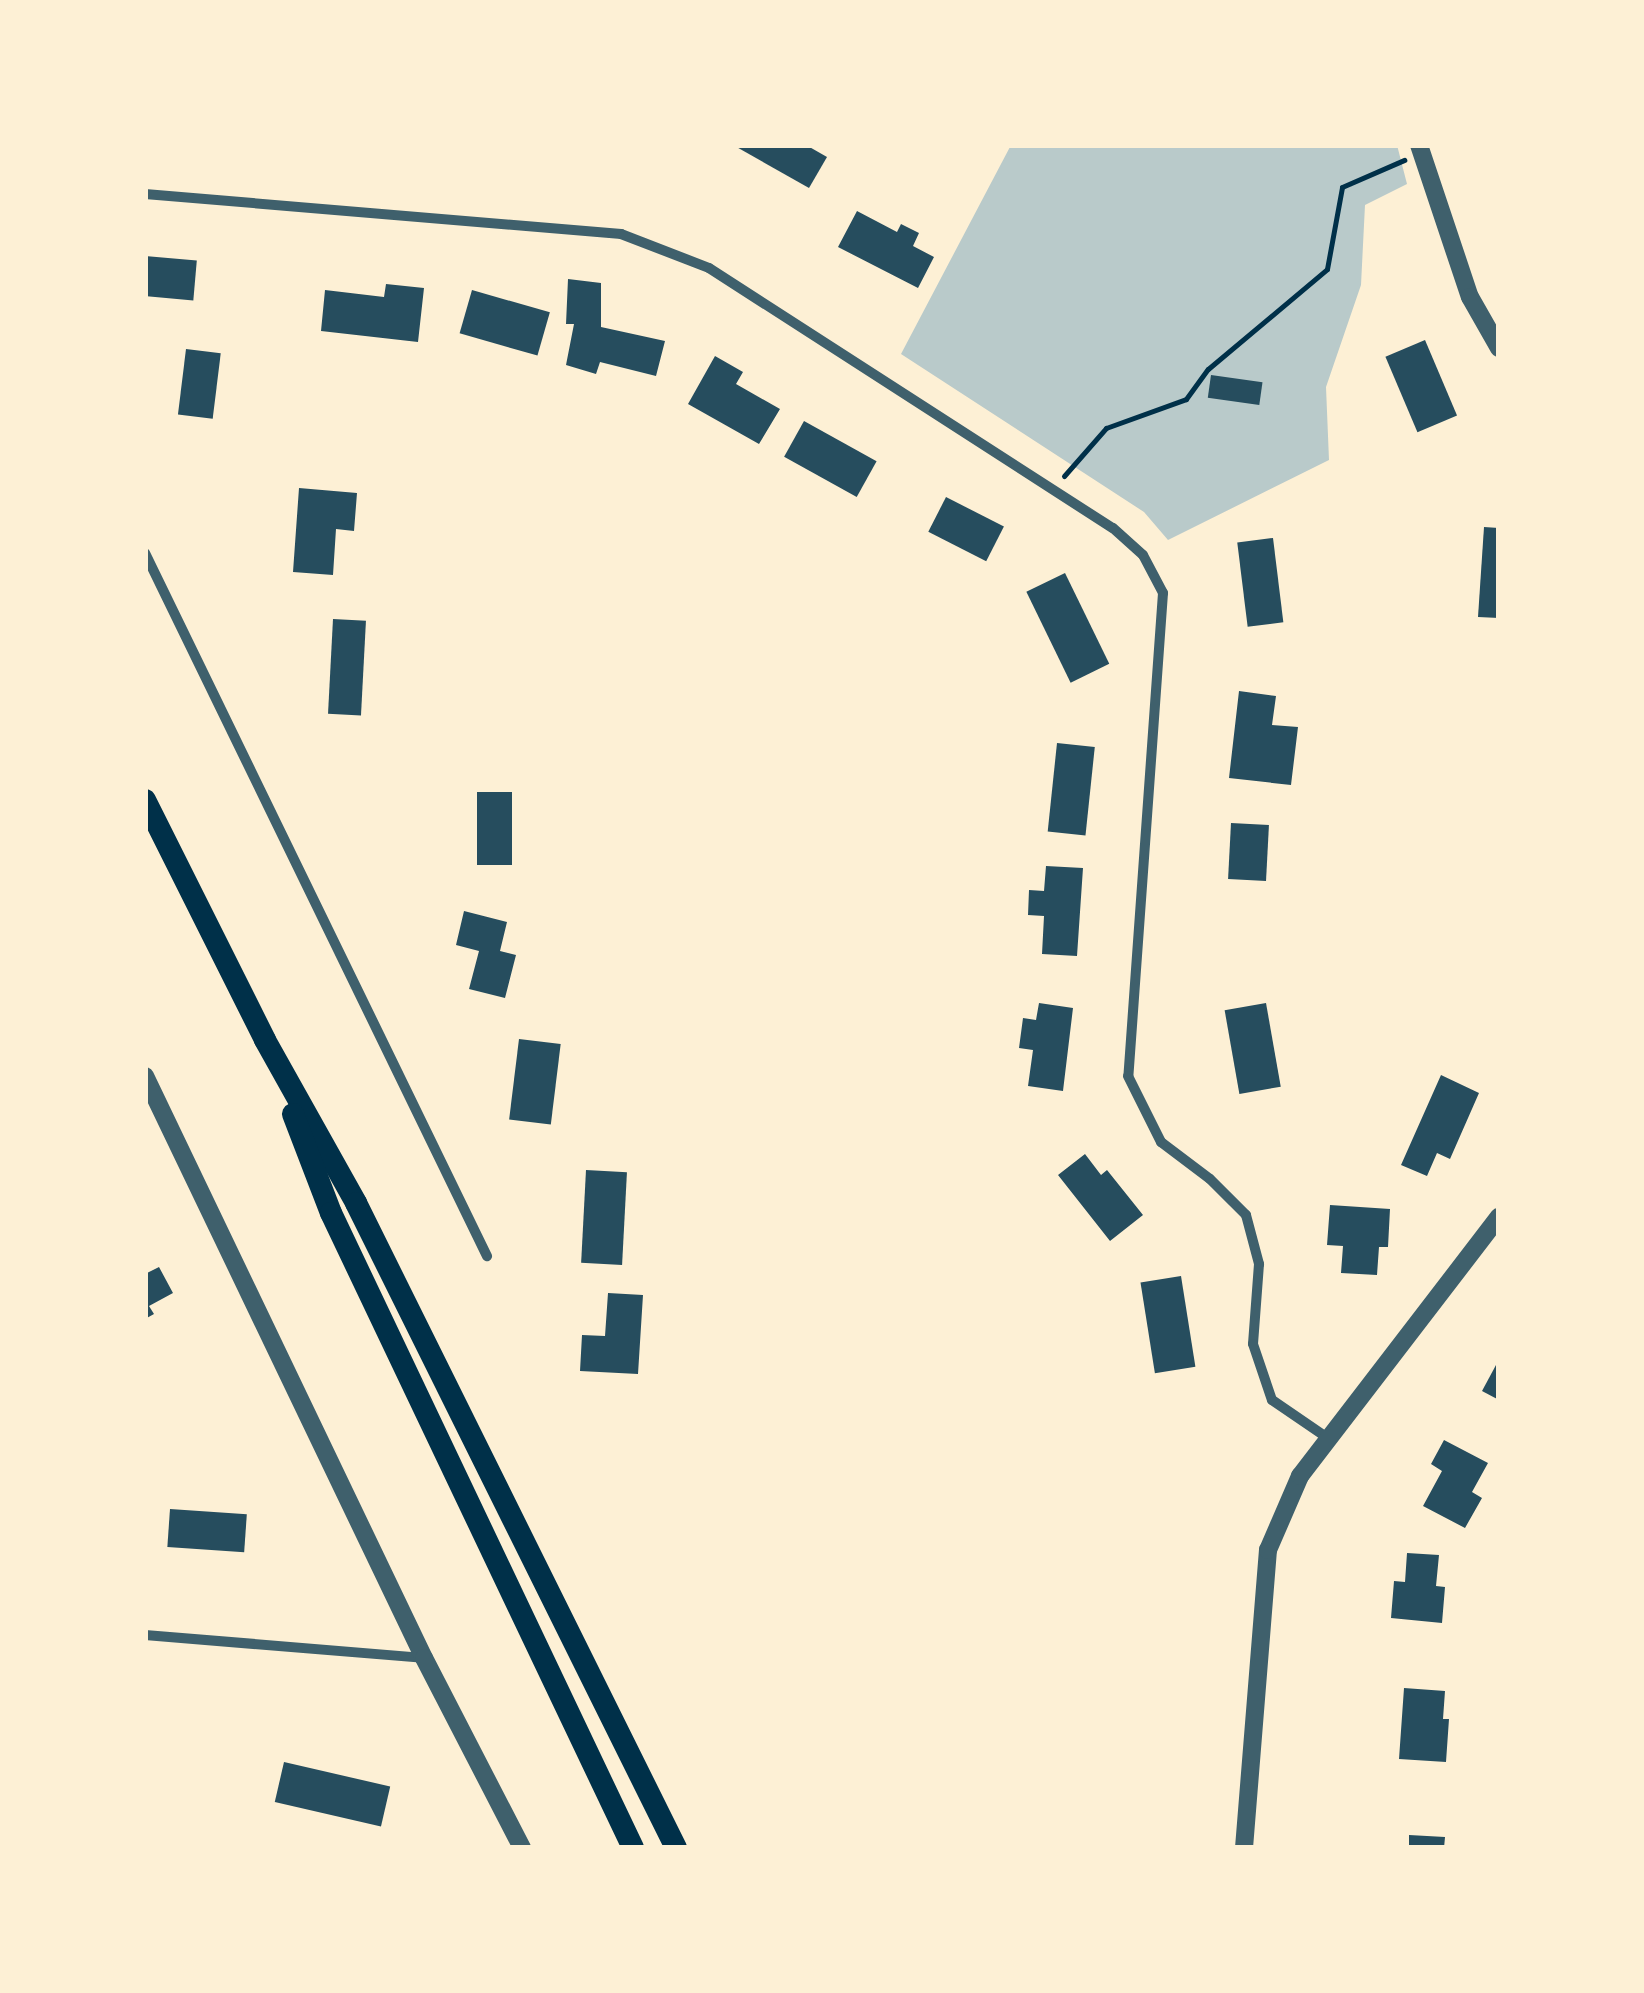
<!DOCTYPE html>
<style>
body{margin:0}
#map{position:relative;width:1644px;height:1993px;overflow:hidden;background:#fdf0d5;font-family:"Fira Sans Condensed",sans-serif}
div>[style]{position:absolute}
.green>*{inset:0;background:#b9caca}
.building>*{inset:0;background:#264d5e;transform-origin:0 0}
.path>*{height:5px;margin:-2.5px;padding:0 2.5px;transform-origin:2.5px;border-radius:2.5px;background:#003049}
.minor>*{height:10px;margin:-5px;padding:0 5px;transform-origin:5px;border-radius:5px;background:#3f606c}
.tertiary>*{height:18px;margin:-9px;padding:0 9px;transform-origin:9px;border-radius:9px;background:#3f606c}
.primary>*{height:22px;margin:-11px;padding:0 11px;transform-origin:11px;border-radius:11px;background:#003049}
span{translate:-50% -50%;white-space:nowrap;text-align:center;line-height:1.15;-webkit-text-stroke:10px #fdf0d5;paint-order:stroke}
.frame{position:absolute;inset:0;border:148px solid #fdf0d5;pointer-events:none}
</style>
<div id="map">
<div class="green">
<div style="clip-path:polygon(1011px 145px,1397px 145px,1407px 184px,1365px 205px,1361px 285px,1326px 387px,1329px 460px,1168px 540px,1144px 512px,901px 354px)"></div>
</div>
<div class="building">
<div style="clip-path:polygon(733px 145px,806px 145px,827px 157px,809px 188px)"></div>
<div style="clip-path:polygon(857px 211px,897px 232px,901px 224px,919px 233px,913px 246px,934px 257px,918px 288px,838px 247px)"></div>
<div style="left:145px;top:256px;width:52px;height:40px;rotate:5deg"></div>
<div style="clip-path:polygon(568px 279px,601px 283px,601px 327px,665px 341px,656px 376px,600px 362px,596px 374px,566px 365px,574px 324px,566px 324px)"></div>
<div style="clip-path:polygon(386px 284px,424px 288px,418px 342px,321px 331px,325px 290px,384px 297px)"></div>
<div style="left:472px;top:290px;width:81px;height:45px;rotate:16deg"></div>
<div style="left:1425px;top:340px;width:82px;height:43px;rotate:67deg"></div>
<div style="left:186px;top:349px;width:35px;height:66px;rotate:7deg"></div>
<div style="clip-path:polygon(715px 356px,743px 372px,736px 384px,780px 409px,759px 444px,688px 404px)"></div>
<div style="left:1211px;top:375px;width:52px;height:23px;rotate:8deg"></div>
<div style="left:804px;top:421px;width:83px;height:41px;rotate:29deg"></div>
<div style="clip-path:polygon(299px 488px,357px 493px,354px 531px,336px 529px,333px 575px,293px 572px)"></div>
<div style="left:946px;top:497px;width:65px;height:39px;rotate:27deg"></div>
<div style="clip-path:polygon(1484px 527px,1499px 528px,1499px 618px,1478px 617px)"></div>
<div style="left:1273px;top:538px;width:85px;height:36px;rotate:83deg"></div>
<div style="left:1065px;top:573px;width:101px;height:43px;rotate:64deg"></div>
<div style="left:333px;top:619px;width:33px;height:95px;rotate:3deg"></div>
<div style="clip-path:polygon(1239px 691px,1276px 696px,1272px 725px,1298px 727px,1291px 785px,1229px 778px)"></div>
<div style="left:1057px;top:743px;width:38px;height:89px;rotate:6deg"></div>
<div style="left:477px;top:792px;width:35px;height:73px"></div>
<div style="left:1231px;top:823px;width:38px;height:56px;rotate:3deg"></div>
<div style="clip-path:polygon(1046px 866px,1083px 868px,1077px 956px,1042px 954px,1044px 916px,1028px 915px,1029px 890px,1044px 891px)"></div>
<div style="clip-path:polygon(464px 911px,507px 922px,500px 951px,516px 955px,505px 998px,469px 989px,479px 951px,456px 945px)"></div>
<div style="clip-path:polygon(1039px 1003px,1073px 1008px,1063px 1091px,1028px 1086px,1033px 1050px,1019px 1048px,1023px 1018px,1036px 1020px)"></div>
<div style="left:1266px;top:1003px;width:85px;height:42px;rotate:80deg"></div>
<div style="left:519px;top:1039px;width:42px;height:81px;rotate:7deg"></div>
<div style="clip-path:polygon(1441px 1075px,1479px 1093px,1450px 1159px,1437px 1153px,1427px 1176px,1401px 1165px)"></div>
<div style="clip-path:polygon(1085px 1154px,1101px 1175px,1107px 1170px,1143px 1215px,1110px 1241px,1058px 1175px)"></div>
<div style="left:586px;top:1170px;width:41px;height:93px;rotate:3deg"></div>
<div style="clip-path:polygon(1330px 1205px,1390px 1209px,1388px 1247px,1379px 1247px,1377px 1275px,1341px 1273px,1343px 1246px,1327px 1245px)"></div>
<div style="clip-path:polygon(159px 1267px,173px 1293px,149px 1306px,154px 1314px,145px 1319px,145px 1274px)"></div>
<div style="left:1181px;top:1276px;width:92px;height:41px;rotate:81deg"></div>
<div style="clip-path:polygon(608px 1293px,643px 1295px,638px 1374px,580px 1371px,582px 1335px,605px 1336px)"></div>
<div style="clip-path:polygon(1496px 1365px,1499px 1367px,1499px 1400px,1482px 1391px)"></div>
<div style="clip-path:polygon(1444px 1440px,1488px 1463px,1472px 1492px,1482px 1498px,1465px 1528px,1423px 1506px,1442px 1471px,1431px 1464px)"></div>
<div style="left:170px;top:1509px;width:77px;height:38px;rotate:4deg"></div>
<div style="clip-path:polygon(1407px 1553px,1439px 1555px,1436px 1586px,1445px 1587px,1442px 1623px,1391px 1618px,1394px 1581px,1405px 1582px)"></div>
<div style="clip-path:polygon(1404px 1688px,1445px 1691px,1443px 1719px,1449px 1719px,1446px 1762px,1399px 1759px)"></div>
<div style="left:284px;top:1762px;width:109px;height:41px;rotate:13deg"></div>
<div style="clip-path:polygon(1409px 1835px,1445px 1837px,1444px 1848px,1409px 1848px)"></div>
</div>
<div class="path">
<div style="left:1064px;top:476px;width:64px;rotate:-48.8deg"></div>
<div style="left:1106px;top:428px;width:85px;rotate:-19.9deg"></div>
<div style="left:1186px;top:399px;width:37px;rotate:-54deg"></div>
<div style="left:1208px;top:369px;width:155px;rotate:-40deg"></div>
<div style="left:1327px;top:269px;width:83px;rotate:-79.6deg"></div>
<div style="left:1342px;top:187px;width:68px;rotate:-23.5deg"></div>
</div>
<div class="minor">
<div style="left:145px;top:194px;width:478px;rotate:4.8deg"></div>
<div style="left:621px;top:234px;width:94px;rotate:21.1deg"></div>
<div style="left:709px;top:268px;width:480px;rotate:32.8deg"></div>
<div style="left:1113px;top:528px;width:40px;rotate:42deg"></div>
<div style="left:1143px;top:555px;width:43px;rotate:62.2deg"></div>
<div style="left:1163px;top:593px;width:484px;rotate:94.1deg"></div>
<div style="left:1128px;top:1076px;width:74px;rotate:63.4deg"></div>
<div style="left:1161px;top:1142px;width:61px;rotate:37.1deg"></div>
<div style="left:1210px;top:1179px;width:51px;rotate:45deg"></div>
<div style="left:1246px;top:1215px;width:51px;rotate:75.1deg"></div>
<div style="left:1259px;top:1264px;width:80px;rotate:94.3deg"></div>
<div style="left:1253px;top:1344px;width:59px;rotate:71.3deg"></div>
<div style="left:1272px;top:1400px;width:69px;rotate:34.4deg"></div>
<div style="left:145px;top:553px;width:782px;rotate:64.06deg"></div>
<div style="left:145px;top:1635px;width:279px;rotate:4.7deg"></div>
</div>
<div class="tertiary">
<div style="left:1419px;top:145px;width:160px;rotate:71.5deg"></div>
<div style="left:1470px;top:297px;width:59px;rotate:60.4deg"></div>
<div style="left:145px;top:1076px;width:645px;rotate:64.39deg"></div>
<div style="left:424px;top:1658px;width:214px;rotate:62.7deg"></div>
<div style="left:1244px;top:1848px;width:299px;rotate:-85.4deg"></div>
<div style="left:1268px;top:1550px;width:81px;rotate:-66.6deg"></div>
<div style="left:1300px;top:1476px;width:327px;rotate:-52.5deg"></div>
</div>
<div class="primary">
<div style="left:145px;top:800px;width:268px;rotate:63.4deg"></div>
<div style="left:265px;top:1040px;width:187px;rotate:60.8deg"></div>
<div style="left:356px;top:1203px;width:720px;rotate:63.61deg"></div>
<div style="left:293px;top:1114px;width:106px;rotate:69deg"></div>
<div style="left:331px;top:1213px;width:703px;rotate:64.56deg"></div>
</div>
<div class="frame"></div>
</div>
